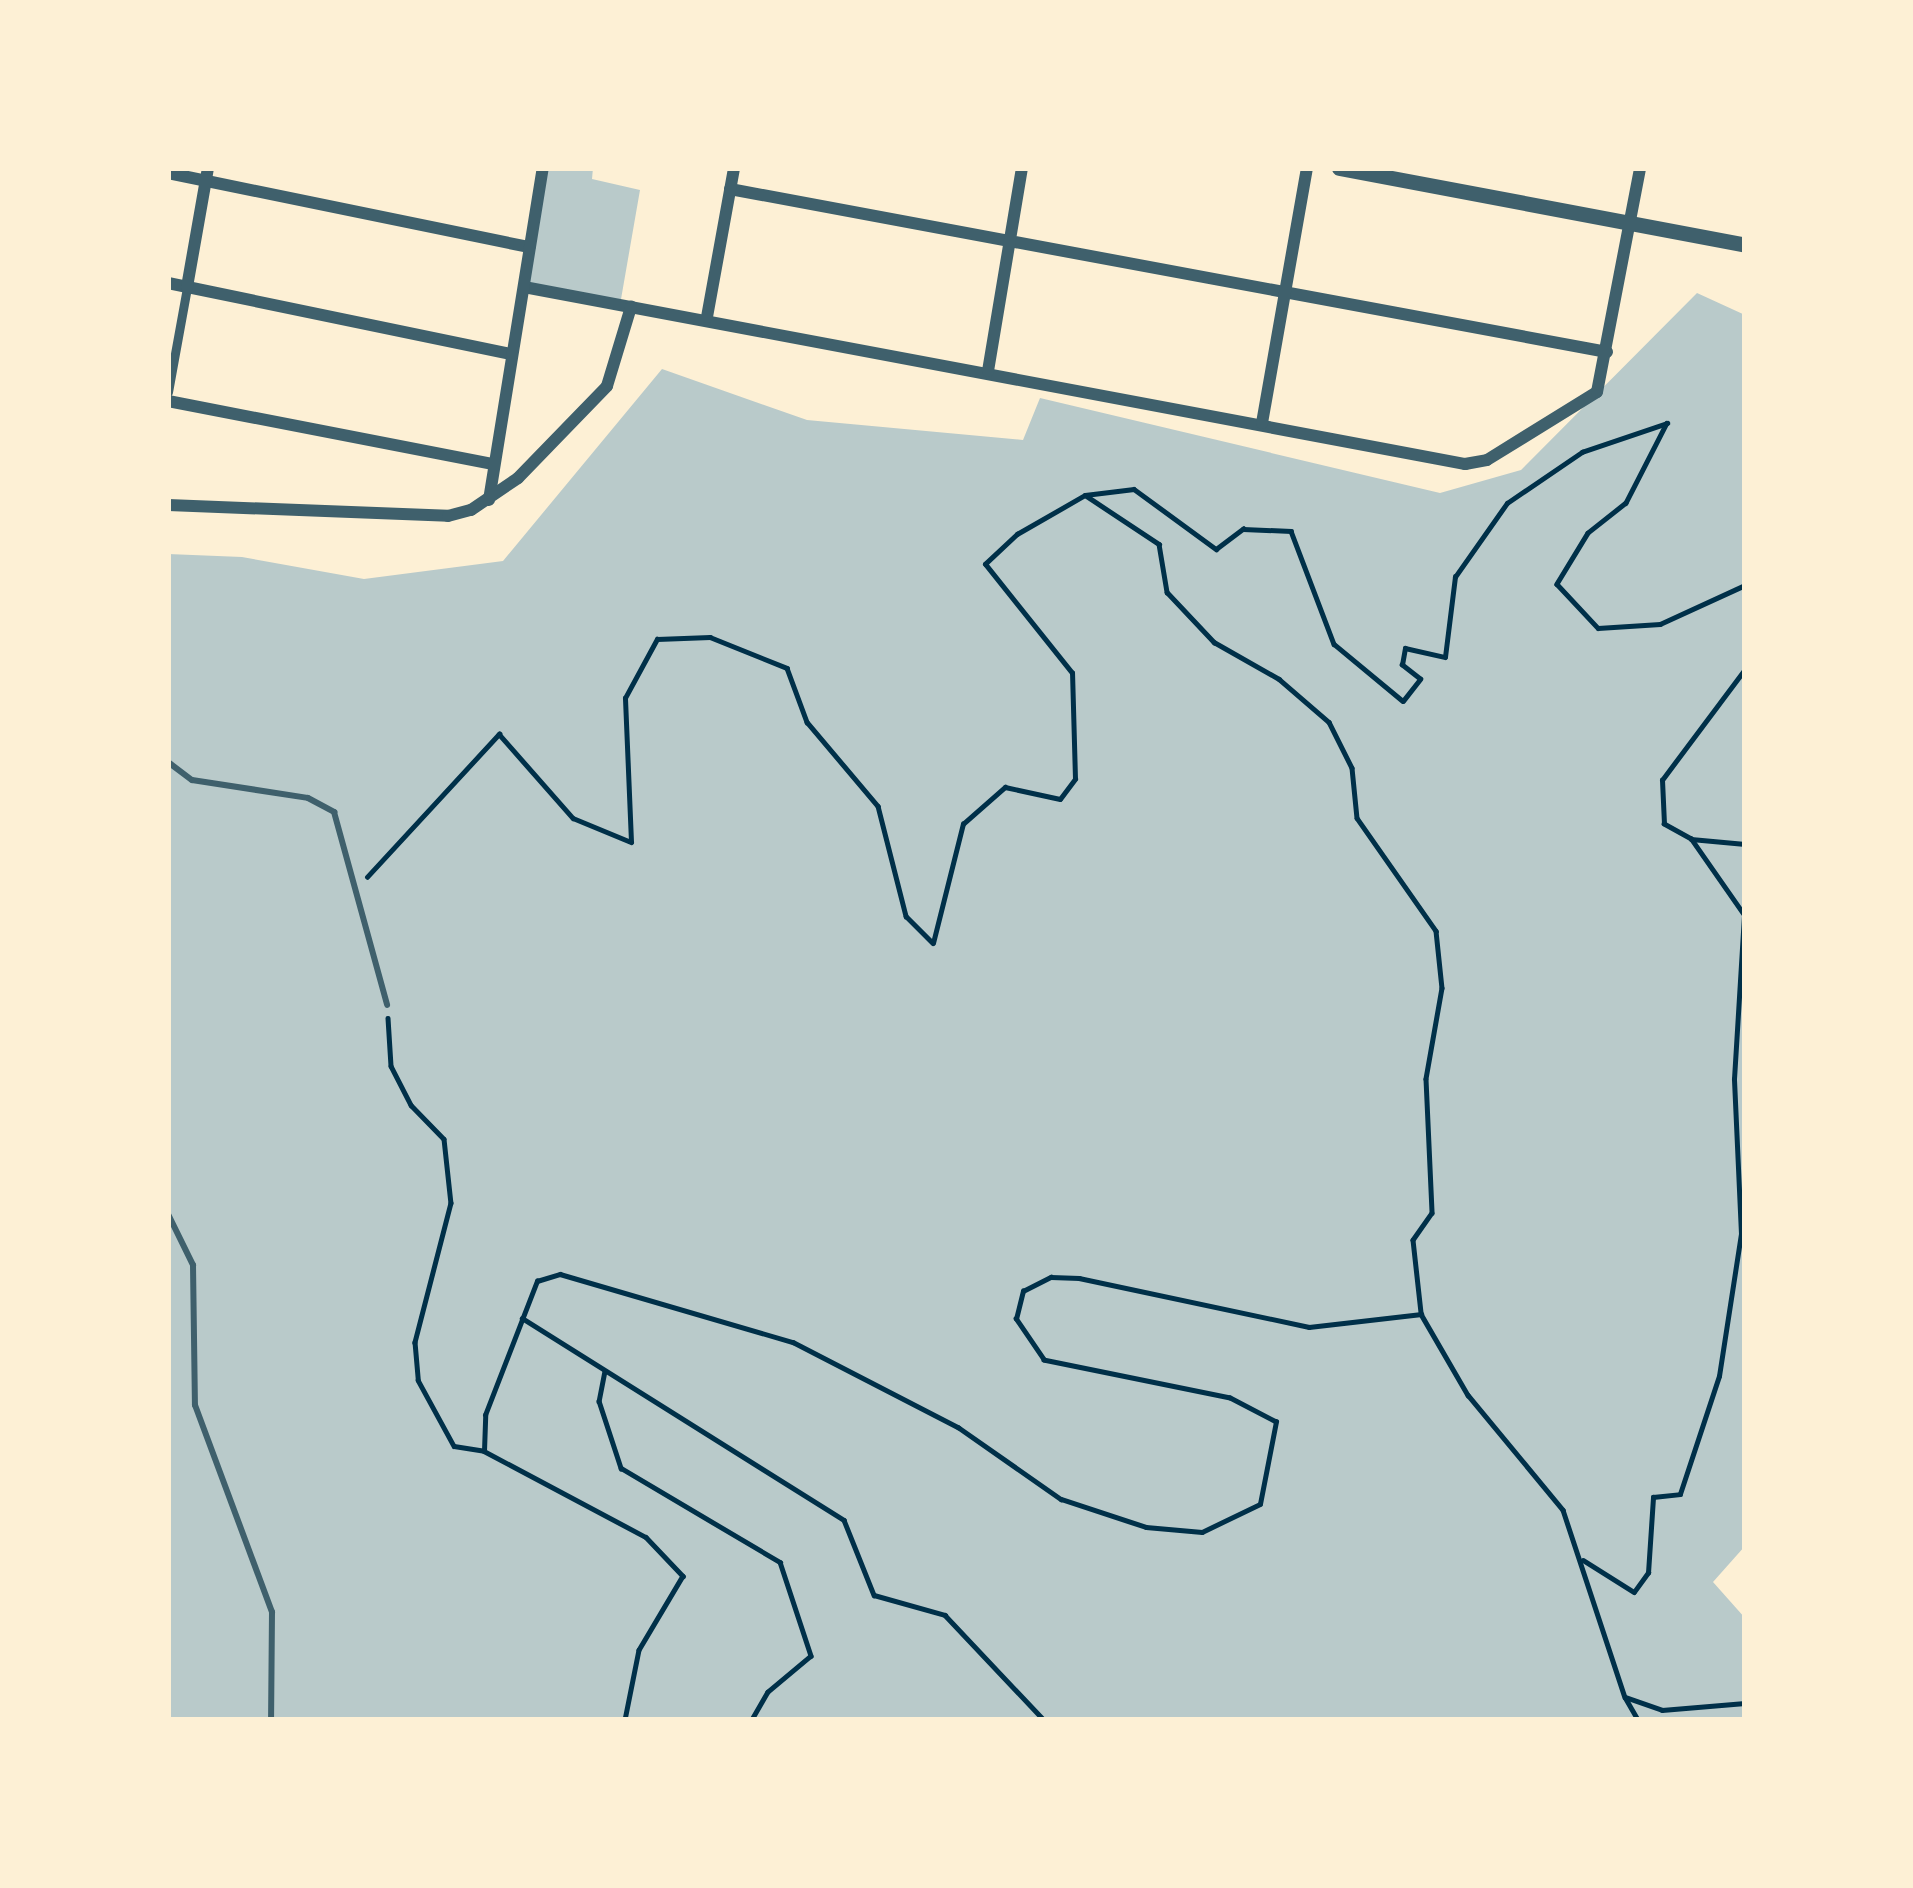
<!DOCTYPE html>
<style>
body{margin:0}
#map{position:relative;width:1913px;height:1888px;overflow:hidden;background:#fdf0d5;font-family:"Fira Sans Condensed",sans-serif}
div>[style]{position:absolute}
.green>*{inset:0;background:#b9caca}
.path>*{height:4.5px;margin:-2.25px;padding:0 2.25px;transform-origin:2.25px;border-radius:2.25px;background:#003049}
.service>*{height:6px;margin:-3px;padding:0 3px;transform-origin:3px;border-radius:3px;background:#3f606c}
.pedestrian>*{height:9px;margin:-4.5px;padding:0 4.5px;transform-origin:4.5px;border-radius:4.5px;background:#3f606c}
.minor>*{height:12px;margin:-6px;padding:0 6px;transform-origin:6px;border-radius:6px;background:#3f606c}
.tertiary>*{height:15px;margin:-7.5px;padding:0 7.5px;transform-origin:7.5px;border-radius:7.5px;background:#3f606c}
span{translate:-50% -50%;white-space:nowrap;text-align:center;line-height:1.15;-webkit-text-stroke:12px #fdf0d5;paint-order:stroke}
.frame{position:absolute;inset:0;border:171px solid #fdf0d5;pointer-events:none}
</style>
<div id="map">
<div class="green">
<div style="clip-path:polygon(543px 168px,593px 168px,592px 179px,640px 190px,620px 305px,524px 287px)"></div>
<div style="clip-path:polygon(1697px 293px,1745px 315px,1745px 1546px,1713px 1582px,1745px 1618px,1745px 1720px,168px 1720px,168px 554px,242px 557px,364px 579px,503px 561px,662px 369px,807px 420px,1023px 440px,1040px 398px,1440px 493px,1521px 470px)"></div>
</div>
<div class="path">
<div style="left:1085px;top:495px;width:89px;rotate:33.5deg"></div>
<div style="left:1159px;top:544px;width:49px;rotate:80.5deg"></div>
<div style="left:1167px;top:592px;width:69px;rotate:46.8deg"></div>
<div style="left:1214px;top:642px;width:75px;rotate:29.6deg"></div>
<div style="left:1279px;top:679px;width:66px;rotate:40.7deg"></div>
<div style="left:1329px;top:722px;width:51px;rotate:63.4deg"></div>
<div style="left:1352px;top:768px;width:50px;rotate:84.3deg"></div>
<div style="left:1357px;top:818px;width:138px;rotate:55deg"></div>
<div style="left:1436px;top:931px;width:57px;rotate:84deg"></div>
<div style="left:1442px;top:988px;width:92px;rotate:100deg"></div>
<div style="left:1426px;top:1079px;width:134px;rotate:87.4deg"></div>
<div style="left:1432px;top:1213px;width:33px;rotate:125deg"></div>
<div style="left:1413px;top:1240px;width:73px;rotate:83.7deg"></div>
<div style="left:1691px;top:839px;width:54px;rotate:5.3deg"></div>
<div style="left:367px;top:877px;width:195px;rotate:-47.3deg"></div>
<div style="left:499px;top:734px;width:112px;rotate:48.6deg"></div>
<div style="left:573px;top:818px;width:63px;rotate:22.5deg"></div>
<div style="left:631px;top:842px;width:144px;rotate:-92.4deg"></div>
<div style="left:625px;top:698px;width:67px;rotate:-61.5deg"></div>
<div style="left:657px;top:639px;width:53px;rotate:-2.2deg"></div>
<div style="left:710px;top:637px;width:83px;rotate:21.9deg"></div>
<div style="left:787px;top:668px;width:58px;rotate:69.7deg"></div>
<div style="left:807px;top:722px;width:110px;rotate:49.8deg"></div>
<div style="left:878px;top:806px;width:114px;rotate:75.7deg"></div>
<div style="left:906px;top:916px;width:38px;rotate:45deg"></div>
<div style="left:933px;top:943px;width:123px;rotate:-75.9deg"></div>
<div style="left:963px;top:824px;width:56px;rotate:-41.4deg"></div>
<div style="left:1005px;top:787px;width:56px;rotate:12.3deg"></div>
<div style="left:1060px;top:799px;width:25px;rotate:-53deg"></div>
<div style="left:1075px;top:779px;width:106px;rotate:-91.6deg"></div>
<div style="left:1072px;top:673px;width:139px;rotate:-128.6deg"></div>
<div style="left:985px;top:564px;width:44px;rotate:-43.2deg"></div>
<div style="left:1017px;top:534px;width:78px;rotate:-29.8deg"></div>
<div style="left:1085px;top:495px;width:49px;rotate:-7deg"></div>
<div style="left:1134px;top:489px;width:102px;rotate:36.2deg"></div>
<div style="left:1216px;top:549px;width:34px;rotate:-37deg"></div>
<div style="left:1243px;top:529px;width:48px;rotate:2.4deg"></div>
<div style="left:1291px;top:531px;width:121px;rotate:69.2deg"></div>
<div style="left:1334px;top:644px;width:89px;rotate:39.6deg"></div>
<div style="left:1403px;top:701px;width:28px;rotate:-52deg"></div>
<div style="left:1420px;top:679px;width:23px;rotate:-142deg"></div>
<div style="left:1402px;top:665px;width:17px;rotate:-80deg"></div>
<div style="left:1405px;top:648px;width:41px;rotate:12.7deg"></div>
<div style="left:1445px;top:657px;width:81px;rotate:-82.9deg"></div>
<div style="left:1455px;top:577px;width:90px;rotate:-54.9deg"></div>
<div style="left:1507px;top:503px;width:91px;rotate:-34.2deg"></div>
<div style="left:1582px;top:452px;width:90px;rotate:-18.8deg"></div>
<div style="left:1667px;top:423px;width:90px;rotate:117.1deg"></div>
<div style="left:1626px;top:503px;width:48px;rotate:141.7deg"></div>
<div style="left:1588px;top:533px;width:60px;rotate:121.3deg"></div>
<div style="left:1557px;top:584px;width:60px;rotate:47deg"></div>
<div style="left:1598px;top:628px;width:62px;rotate:-3.7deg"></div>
<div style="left:1660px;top:624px;width:94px;rotate:-24.6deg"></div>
<div style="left:388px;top:1018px;width:48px;rotate:86.4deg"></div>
<div style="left:391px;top:1066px;width:44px;rotate:62.9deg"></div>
<div style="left:411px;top:1105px;width:47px;rotate:45.9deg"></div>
<div style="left:444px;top:1139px;width:64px;rotate:83.8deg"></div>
<div style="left:451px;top:1203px;width:144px;rotate:104.5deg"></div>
<div style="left:415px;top:1342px;width:38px;rotate:85deg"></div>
<div style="left:418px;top:1380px;width:75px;rotate:61.4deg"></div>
<div style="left:454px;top:1446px;width:30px;rotate:9deg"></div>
<div style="left:484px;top:1451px;width:36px;rotate:-88deg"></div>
<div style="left:485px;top:1415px;width:144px;rotate:-68.8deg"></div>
<div style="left:537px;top:1281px;width:24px;rotate:-17deg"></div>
<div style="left:560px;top:1274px;width:243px;rotate:16.3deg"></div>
<div style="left:793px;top:1342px;width:186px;rotate:27.3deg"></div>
<div style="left:958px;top:1427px;width:126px;rotate:35deg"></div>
<div style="left:1061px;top:1499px;width:89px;rotate:18.2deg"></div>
<div style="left:1146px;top:1527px;width:56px;rotate:5.1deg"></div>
<div style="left:1202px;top:1532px;width:64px;rotate:-25.8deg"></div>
<div style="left:1260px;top:1504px;width:84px;rotate:-79deg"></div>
<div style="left:1276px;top:1422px;width:52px;rotate:-152.4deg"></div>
<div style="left:1230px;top:1398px;width:190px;rotate:-168.5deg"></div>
<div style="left:1044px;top:1360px;width:50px;rotate:-124.3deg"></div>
<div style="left:1016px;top:1319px;width:29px;rotate:-76deg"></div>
<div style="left:1023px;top:1291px;width:31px;rotate:-27deg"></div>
<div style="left:1051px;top:1277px;width:28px;rotate:2deg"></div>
<div style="left:1079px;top:1278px;width:235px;rotate:12deg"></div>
<div style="left:1309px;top:1327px;width:113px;rotate:-6.6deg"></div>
<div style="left:1421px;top:1314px;width:94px;rotate:59.9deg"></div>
<div style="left:1468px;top:1395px;width:149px;rotate:50.4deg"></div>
<div style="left:1563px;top:1510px;width:197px;rotate:71.7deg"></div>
<div style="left:1625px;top:1697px;width:39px;rotate:19deg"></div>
<div style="left:1662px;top:1710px;width:83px;rotate:-4.8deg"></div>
<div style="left:522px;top:1318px;width:380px;rotate:32.1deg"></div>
<div style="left:844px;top:1520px;width:81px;rotate:68.2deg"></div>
<div style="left:874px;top:1595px;width:74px;rotate:15.7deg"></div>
<div style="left:945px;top:1615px;width:144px;rotate:46.7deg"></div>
<div style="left:605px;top:1371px;width:31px;rotate:101deg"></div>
<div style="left:599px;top:1401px;width:71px;rotate:71.8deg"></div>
<div style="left:621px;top:1468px;width:185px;rotate:30.6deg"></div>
<div style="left:780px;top:1562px;width:99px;rotate:71.7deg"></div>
<div style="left:811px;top:1656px;width:56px;rotate:140.1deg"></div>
<div style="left:768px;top:1692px;width:32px;rotate:120deg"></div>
<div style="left:484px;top:1451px;width:183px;rotate:28deg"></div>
<div style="left:646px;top:1537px;width:54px;rotate:46.5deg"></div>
<div style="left:683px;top:1576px;width:86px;rotate:120.7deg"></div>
<div style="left:639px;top:1650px;width:71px;rotate:101.3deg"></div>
<div style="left:1583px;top:1560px;width:60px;rotate:32.1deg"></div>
<div style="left:1634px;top:1592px;width:24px;rotate:-54deg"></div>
<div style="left:1648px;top:1573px;width:76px;rotate:-86.2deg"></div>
<div style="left:1653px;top:1497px;width:27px;rotate:-6deg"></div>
<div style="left:1680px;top:1494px;width:124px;rotate:-71.7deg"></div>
<div style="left:1719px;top:1376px;width:144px;rotate:-81.2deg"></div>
<div style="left:1741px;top:1234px;width:155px;rotate:-92.6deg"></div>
<div style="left:1734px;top:1079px;width:164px;rotate:-86.5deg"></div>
<div style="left:1744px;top:915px;width:93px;rotate:-124.9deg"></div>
<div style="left:1691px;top:839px;width:31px;rotate:-151deg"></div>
<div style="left:1664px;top:824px;width:44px;rotate:-92.6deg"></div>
<div style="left:1662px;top:780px;width:139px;rotate:-53.2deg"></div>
<div style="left:1626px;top:1699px;width:24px;rotate:60deg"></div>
</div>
<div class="service">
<div style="left:168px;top:762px;width:30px;rotate:37deg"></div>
<div style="left:192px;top:780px;width:117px;rotate:8.8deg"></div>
<div style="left:308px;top:798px;width:30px;rotate:28deg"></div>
<div style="left:334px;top:812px;width:200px;rotate:74.6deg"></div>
<div style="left:168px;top:1214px;width:57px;rotate:63.9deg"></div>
<div style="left:193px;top:1265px;width:140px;rotate:89.2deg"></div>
<div style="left:195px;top:1405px;width:221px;rotate:69.6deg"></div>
<div style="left:272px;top:1612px;width:108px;rotate:90.5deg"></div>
</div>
<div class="pedestrian">
<div style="left:168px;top:392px;width:107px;rotate:-79.7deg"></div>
</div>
<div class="minor">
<div style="left:168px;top:173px;width:369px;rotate:11.6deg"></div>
<div style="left:730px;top:189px;width:892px;rotate:10.53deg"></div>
<div style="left:168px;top:283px;width:351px;rotate:11.7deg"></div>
<div style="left:187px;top:287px;width:121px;rotate:-80deg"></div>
<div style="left:524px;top:287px;width:958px;rotate:10.65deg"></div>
<div style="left:1465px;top:464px;width:22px;rotate:-10deg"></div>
<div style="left:1487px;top:460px;width:129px;rotate:-31.7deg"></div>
<div style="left:1597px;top:392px;width:228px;rotate:-79.1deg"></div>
<div style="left:707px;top:317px;width:151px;rotate:-79.7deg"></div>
<div style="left:988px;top:371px;width:206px;rotate:-80.5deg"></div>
<div style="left:168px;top:401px;width:330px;rotate:11deg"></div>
<div style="left:1262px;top:423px;width:259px;rotate:-80deg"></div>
<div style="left:489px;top:500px;width:336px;rotate:-80.8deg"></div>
<div style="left:168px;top:505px;width:280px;rotate:2.2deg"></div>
<div style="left:448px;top:516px;width:24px;rotate:-15deg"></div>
<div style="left:471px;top:510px;width:57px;rotate:-34.2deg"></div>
<div style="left:518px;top:478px;width:128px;rotate:-45.9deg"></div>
<div style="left:607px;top:386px;width:83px;rotate:-73.1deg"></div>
</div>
<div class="tertiary">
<div style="left:1339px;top:168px;width:413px;rotate:10.7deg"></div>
</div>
<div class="frame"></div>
</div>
